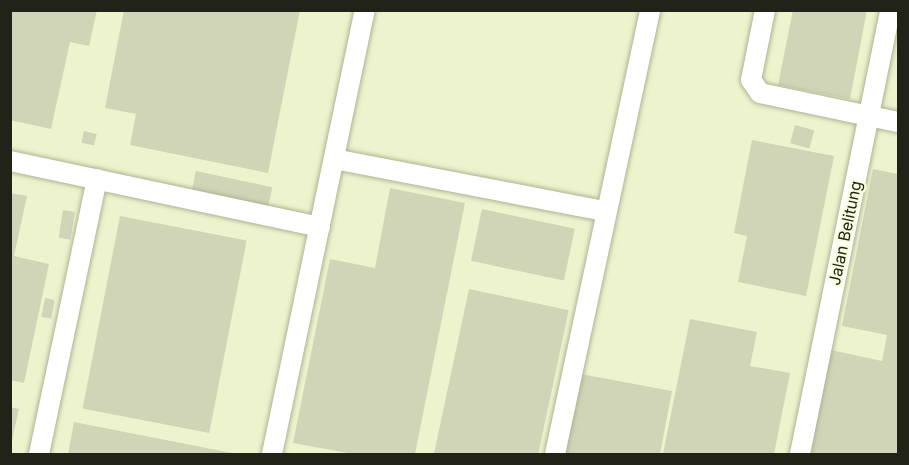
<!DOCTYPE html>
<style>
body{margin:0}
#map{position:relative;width:909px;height:465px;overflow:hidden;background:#f7fcdd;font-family:Inter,sans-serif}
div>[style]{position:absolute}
.built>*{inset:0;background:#edf3cc;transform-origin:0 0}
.building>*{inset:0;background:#d1d5b7;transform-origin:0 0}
.roads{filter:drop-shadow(0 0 2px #aeb395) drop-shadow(0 0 2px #aeb395)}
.minor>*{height:20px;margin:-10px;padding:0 10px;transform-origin:10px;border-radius:10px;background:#fff}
span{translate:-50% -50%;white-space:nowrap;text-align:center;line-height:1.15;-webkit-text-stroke:5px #f7fcdd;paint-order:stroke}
.street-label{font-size:16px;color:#222318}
.frame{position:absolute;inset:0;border:12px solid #222318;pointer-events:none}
</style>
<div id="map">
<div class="built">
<div style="left:11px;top:11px;width:887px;height:443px"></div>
</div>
<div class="building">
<div style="clip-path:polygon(10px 10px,97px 10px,89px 46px,70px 42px,51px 129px,10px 120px)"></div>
<div style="clip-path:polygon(124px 10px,300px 10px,268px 173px,130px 145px,136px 114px,105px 108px)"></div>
<div style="clip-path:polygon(793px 10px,867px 10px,850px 99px,778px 85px)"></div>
<div style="left:795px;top:125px;width:20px;height:19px;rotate:15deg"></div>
<div style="left:84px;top:131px;width:13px;height:12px;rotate:13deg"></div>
<div style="clip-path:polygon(752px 140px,834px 156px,806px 296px,738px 282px,747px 236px,734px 233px)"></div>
<div style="clip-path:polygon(873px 169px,898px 174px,898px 454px,810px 454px,831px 350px,882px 361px,887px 335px,842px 326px)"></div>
<div style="left:196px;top:171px;width:78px;height:21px;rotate:12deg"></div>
<div style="clip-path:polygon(390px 188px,465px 203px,415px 454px,353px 454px,293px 443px,330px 259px,375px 268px)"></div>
<div style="clip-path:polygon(10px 193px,27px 196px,14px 256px,49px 264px,24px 383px,10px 380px)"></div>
<div style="left:482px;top:209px;width:95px;height:53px;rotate:12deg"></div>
<div style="left:63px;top:210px;width:12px;height:28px;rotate:9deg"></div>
<div style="left:120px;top:216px;width:129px;height:196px;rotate:11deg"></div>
<div style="left:469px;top:289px;width:102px;height:168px;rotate:12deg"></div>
<div style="left:45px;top:298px;width:10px;height:19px;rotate:11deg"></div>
<div style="clip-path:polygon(690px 319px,757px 332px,750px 366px,790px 373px,774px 454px,663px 454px)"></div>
<div style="clip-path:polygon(581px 374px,672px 391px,660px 454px,566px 454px)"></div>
<div style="clip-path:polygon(10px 407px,19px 409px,11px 444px,10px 444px)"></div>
<div style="clip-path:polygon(74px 422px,232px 453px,231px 454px,68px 454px)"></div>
</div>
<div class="roads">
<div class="minor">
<div style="left:765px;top:10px;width:71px;rotate:101.3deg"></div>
<div style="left:751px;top:80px;width:16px;rotate:55deg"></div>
<div style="left:760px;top:93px;width:141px;rotate:11.9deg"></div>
<div style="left:334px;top:159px;width:275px;rotate:10.9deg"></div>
<div style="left:10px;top:161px;width:317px;rotate:12deg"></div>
<div style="left:39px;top:454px;width:281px;rotate:-78.1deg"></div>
<div style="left:272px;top:454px;width:454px;rotate:-78.2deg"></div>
<div style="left:555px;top:454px;width:454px;rotate:-77.9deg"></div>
<div style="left:800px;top:454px;width:453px;rotate:-78.5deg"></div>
</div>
</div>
<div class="street-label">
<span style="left:845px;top:233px;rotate:-78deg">Jalan Belitung</span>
</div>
<div class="frame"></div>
</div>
